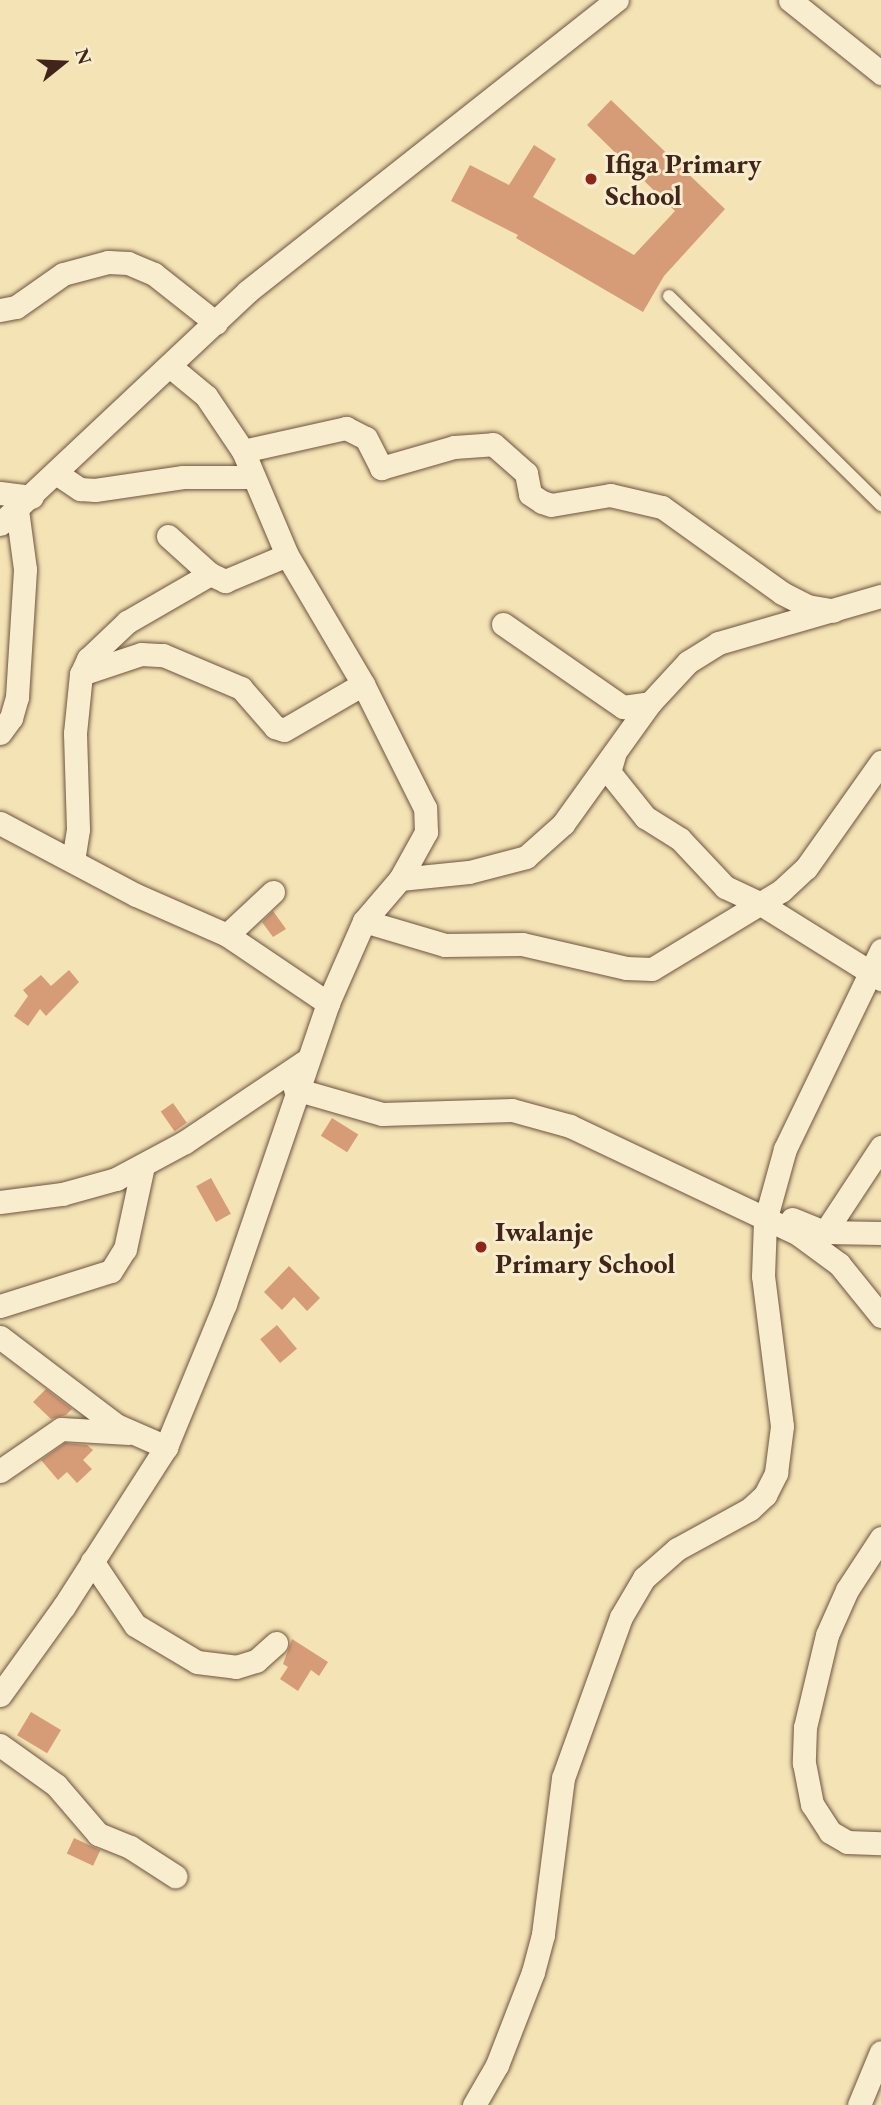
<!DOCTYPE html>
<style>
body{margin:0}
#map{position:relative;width:881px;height:2105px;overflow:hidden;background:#f4e3b4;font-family:"EB Garamond",serif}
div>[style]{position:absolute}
.building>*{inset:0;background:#d69c77;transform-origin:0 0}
.roads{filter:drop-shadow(0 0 2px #6e5440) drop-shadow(0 0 2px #6e5440)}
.lane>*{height:12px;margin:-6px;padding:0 6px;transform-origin:6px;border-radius:6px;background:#f8edce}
.street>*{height:23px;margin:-11.5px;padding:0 11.5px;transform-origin:11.5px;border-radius:11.5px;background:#f8edce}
.dots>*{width:19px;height:19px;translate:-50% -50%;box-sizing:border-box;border:4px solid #f8edce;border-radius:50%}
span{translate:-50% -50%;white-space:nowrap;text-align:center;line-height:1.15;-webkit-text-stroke:6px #f8edce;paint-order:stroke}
.poi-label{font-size:28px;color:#42251a;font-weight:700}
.left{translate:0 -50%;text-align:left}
.north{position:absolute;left:28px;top:28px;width:70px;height:70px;-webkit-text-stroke:5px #f8edce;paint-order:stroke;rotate:72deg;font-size:19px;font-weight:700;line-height:28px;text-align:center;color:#42251a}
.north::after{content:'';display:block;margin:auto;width:24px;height:32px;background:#42251a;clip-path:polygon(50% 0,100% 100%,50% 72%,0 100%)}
</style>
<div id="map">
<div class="building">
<div style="clip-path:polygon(611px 100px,725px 209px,664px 276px,643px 312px,516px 238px,518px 235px,451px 201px,470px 165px,509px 185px,534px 145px,556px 159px,533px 197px,634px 255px,675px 211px,587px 125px)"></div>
<div style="clip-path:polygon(273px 911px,286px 929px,273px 937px,262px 922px)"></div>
<div style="clip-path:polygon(69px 970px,79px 982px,46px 1016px,40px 1009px,28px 1026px,14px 1016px,28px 996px,23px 990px,41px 975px,51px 986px)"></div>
<div style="left:173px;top:1103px;width:24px;height:15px;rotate:55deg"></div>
<div style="left:332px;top:1118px;width:31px;height:21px;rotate:32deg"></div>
<div style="left:211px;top:1178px;width:41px;height:17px;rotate:61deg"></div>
<div style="clip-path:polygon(289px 1266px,320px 1298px,307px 1311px,294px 1297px,282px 1310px,264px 1292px)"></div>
<div style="left:277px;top:1325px;width:31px;height:22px;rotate:50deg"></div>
<div style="clip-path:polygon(46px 1389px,72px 1409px,66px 1415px,51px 1419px,33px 1402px)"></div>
<div style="clip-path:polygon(65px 1443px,87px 1445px,93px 1450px,83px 1460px,92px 1469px,77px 1483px,67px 1472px,58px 1480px,41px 1460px)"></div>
<div style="clip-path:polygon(292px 1639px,328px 1662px,319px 1676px,311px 1670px,298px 1691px,280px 1679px,288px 1667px,283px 1664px)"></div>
<div style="left:31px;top:1712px;width:35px;height:27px;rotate:31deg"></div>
<div style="left:74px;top:1838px;width:29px;height:17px;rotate:25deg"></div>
</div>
<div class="roads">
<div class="lane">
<div style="left:669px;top:296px;width:298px;rotate:44.6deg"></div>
</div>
<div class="street">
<div style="left:790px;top:0;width:117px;rotate:38.7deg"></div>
<div style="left:0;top:310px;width:16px;rotate:-11deg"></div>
<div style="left:16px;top:307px;width:57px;rotate:-35.1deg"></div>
<div style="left:63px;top:274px;width:47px;rotate:-14.9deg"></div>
<div style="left:108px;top:262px;width:20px;rotate:3deg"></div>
<div style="left:128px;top:263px;width:28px;rotate:23deg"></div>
<div style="left:154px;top:274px;width:79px;rotate:38.3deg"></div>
<div style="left:243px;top:451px;width:106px;rotate:-12.6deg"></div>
<div style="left:346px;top:428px;width:22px;rotate:27deg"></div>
<div style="left:366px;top:438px;width:34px;rotate:63deg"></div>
<div style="left:381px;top:468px;width:76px;rotate:-16deg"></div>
<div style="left:454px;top:447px;width:39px;rotate:-4deg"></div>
<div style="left:493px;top:444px;width:44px;rotate:41.3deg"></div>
<div style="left:526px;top:473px;width:21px;rotate:79deg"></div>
<div style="left:530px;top:494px;width:14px;rotate:34deg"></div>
<div style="left:542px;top:502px;width:9px;rotate:18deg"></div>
<div style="left:551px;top:505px;width:60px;rotate:-9.6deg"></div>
<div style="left:610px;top:495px;width:53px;rotate:13deg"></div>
<div style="left:662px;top:507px;width:148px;rotate:35.6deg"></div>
<div style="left:782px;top:593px;width:28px;rotate:27deg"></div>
<div style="left:807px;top:606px;width:27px;rotate:10deg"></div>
<div style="left:56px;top:473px;width:29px;rotate:34deg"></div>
<div style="left:80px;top:489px;width:15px;rotate:4deg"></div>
<div style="left:95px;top:490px;width:89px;rotate:-8.4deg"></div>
<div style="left:183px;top:477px;width:68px"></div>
<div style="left:0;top:493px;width:32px;rotate:7deg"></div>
<div style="left:0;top:524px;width:340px;rotate:-43.2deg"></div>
<div style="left:248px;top:291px;width:470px;rotate:-38.3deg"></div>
<div style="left:168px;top:536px;width:57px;rotate:42.1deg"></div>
<div style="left:210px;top:574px;width:17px;rotate:25deg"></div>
<div style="left:225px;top:581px;width:67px;rotate:-22.8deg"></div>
<div style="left:503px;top:624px;width:146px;rotate:34.7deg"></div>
<div style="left:623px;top:707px;width:27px;rotate:-8deg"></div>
<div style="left:81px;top:674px;width:63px;rotate:-18.4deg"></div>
<div style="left:141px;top:654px;width:22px;rotate:3deg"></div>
<div style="left:163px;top:655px;width:85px;rotate:22.9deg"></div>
<div style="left:241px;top:688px;width:52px;rotate:48.9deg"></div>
<div style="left:275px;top:727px;width:9px;rotate:18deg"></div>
<div style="left:284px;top:730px;width:91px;rotate:-30.2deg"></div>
<div style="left:0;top:733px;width:19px;rotate:-54deg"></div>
<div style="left:11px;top:718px;width:22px;rotate:-74deg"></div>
<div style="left:17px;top:697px;width:128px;rotate:-86.4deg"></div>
<div style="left:25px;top:569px;width:60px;rotate:-97.7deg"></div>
<div style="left:614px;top:755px;width:18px;rotate:106deg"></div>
<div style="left:609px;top:772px;width:58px;rotate:51.3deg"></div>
<div style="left:645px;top:817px;width:41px;rotate:32.2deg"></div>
<div style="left:680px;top:839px;width:66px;rotate:46.8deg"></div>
<div style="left:725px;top:887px;width:40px;rotate:25deg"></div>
<div style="left:761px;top:904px;width:142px;rotate:32deg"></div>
<div style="left:0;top:823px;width:154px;rotate:27.9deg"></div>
<div style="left:136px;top:895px;width:99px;rotate:23.7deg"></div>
<div style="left:227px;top:935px;width:122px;rotate:34deg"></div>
<div style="left:73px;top:861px;width:32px;rotate:-81deg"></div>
<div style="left:78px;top:829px;width:96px;rotate:-91.8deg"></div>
<div style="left:75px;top:733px;width:59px;rotate:-84.2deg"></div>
<div style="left:81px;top:674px;width:17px;rotate:-65deg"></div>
<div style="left:88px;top:659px;width:54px;rotate:-43.5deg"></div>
<div style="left:127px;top:622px;width:96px;rotate:-30deg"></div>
<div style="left:400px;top:879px;width:69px;rotate:-5.8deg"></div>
<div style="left:469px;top:872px;width:59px;rotate:-14.7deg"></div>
<div style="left:526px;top:857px;width:50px;rotate:-41.7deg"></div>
<div style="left:563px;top:824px;width:149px;rotate:-54.3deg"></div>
<div style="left:650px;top:703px;width:56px;rotate:-47.2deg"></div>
<div style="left:688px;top:662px;width:36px;rotate:-32deg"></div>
<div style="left:718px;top:643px;width:170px;rotate:-16.1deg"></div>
<div style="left:364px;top:921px;width:84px;rotate:16.5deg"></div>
<div style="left:445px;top:945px;width:77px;rotate:-0.7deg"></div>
<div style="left:522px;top:944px;width:107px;rotate:13deg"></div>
<div style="left:626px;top:968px;width:26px;rotate:2deg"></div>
<div style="left:652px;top:969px;width:151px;rotate:-31.2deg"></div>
<div style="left:781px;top:891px;width:34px;rotate:-43deg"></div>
<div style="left:806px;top:868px;width:130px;rotate:-54.7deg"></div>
<div style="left:227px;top:935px;width:63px;rotate:-43.1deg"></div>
<div style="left:295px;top:1089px;width:91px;rotate:16deg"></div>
<div style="left:382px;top:1114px;width:130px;rotate:-1.8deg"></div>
<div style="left:512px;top:1110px;width:60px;rotate:15.4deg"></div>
<div style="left:570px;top:1126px;width:252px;rotate:25.3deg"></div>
<div style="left:798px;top:1234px;width:51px;rotate:36.2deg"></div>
<div style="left:839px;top:1264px;width:67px;rotate:51.1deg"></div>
<div style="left:0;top:1202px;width:63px;rotate:-7.4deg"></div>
<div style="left:62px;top:1194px;width:56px;rotate:-15.5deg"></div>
<div style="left:116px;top:1179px;width:78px;rotate:-28.2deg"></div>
<div style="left:185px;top:1142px;width:143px;rotate:-33.9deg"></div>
<div style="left:792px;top:1219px;width:35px;rotate:22deg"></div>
<div style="left:825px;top:1232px;width:56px;rotate:1deg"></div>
<div style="left:825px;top:1232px;width:102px;rotate:-56.6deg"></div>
<div style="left:0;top:1306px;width:116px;rotate:-17.5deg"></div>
<div style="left:111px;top:1271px;width:26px;rotate:-58deg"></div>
<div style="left:125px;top:1249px;width:85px;rotate:-77.8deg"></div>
<div style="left:0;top:1337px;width:146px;rotate:37.2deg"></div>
<div style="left:116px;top:1425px;width:55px;rotate:23.7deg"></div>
<div style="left:0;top:1471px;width:74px;rotate:-34.5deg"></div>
<div style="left:61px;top:1429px;width:68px;rotate:3.4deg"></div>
<div style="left:881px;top:1538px;width:62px;rotate:123.2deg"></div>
<div style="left:847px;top:1590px;width:49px;rotate:114deg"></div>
<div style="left:827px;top:1635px;width:95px;rotate:103.4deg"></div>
<div style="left:805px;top:1727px;width:36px;rotate:92deg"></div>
<div style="left:804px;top:1763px;width:42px;rotate:79deg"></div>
<div style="left:812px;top:1804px;width:33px;rotate:57deg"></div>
<div style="left:830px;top:1832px;width:20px;rotate:30deg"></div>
<div style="left:847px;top:1842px;width:34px;rotate:2deg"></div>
<div style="left:92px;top:1561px;width:77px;rotate:56.1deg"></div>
<div style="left:135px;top:1625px;width:72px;rotate:30.8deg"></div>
<div style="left:197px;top:1662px;width:39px;rotate:7deg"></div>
<div style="left:236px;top:1667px;width:21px;rotate:-17deg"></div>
<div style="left:256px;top:1661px;width:27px;rotate:-42deg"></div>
<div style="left:0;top:1695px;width:110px;rotate:-54.3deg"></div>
<div style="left:64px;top:1606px;width:189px;rotate:-57.3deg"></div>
<div style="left:166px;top:1447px;width:155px;rotate:-67.6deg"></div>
<div style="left:225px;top:1304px;width:318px;rotate:-71.1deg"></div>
<div style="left:328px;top:1003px;width:90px;rotate:-66.3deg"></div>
<div style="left:364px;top:921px;width:55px;rotate:-49.4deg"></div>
<div style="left:400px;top:879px;width:54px;rotate:-61deg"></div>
<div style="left:426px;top:832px;width:24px;rotate:-92deg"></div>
<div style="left:425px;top:808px;width:139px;rotate:-116.6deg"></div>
<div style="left:363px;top:684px;width:150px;rotate:-120.5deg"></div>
<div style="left:287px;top:555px;width:113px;rotate:-112.9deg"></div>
<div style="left:243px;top:451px;width:66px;rotate:-123.9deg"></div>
<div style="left:206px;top:396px;width:45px;rotate:-140.4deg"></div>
<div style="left:0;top:1745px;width:69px;rotate:35.5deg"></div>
<div style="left:56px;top:1785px;width:65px;rotate:49.4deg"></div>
<div style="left:98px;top:1834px;width:35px;rotate:22deg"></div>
<div style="left:130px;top:1847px;width:54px;rotate:32.8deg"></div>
<div style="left:474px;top:2105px;width:46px;rotate:-60.1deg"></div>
<div style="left:497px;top:2065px;width:100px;rotate:-68.8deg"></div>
<div style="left:533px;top:1972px;width:39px;rotate:-75deg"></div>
<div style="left:543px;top:1934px;width:157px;rotate:-82.7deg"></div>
<div style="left:563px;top:1778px;width:171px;rotate:-70.2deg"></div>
<div style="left:621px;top:1617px;width:45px;rotate:-59.5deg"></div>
<div style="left:644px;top:1578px;width:44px;rotate:-41.3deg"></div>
<div style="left:677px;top:1549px;width:83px;rotate:-28.7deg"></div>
<div style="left:750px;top:1509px;width:21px;rotate:-43deg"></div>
<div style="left:765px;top:1495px;width:25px;rotate:-63deg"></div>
<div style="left:776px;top:1473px;width:47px;rotate:-82.7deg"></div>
<div style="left:782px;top:1426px;width:151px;rotate:-97.2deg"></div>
<div style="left:763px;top:1276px;width:55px;rotate:-87.9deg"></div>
<div style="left:765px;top:1221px;width:75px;rotate:-74.5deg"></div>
<div style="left:785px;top:1149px;width:221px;rotate:-64.2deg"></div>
<div style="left:859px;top:2105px;width:57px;rotate:-67.5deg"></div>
</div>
</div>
<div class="dots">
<div style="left:591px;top:179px;background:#8f2418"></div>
<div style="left:481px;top:1247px;background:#8f2418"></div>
</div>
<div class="poi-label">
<span class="left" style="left:605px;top:179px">Ifiga Primary<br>School</span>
<span class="left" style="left:495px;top:1247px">Iwalanje<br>Primary School</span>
</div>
<div class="north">N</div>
</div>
